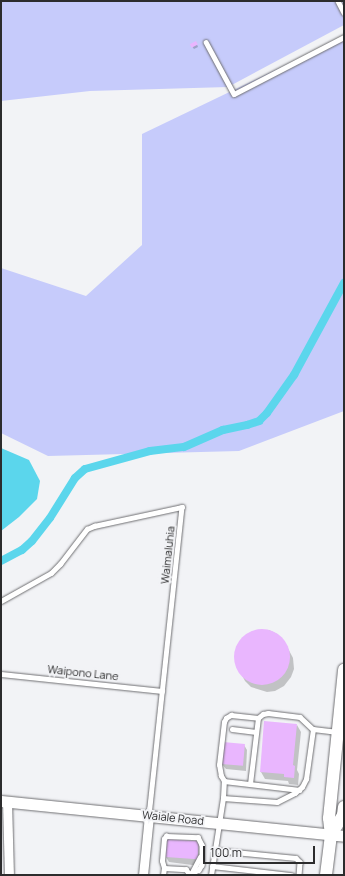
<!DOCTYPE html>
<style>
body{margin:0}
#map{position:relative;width:345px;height:876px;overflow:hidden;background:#f2f3f6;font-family:Manrope,sans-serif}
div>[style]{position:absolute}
.green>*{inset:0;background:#c6cbfb}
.water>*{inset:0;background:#5bd6ec}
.shadow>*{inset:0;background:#0003}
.canal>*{height:8px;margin:-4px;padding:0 4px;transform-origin:4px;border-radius:4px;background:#5bd6ec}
.building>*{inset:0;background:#e9b6fe;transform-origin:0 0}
.round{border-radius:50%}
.roads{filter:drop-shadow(0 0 1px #6f6f72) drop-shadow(0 0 1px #6f6f72)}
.service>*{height:4.5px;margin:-2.25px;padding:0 2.25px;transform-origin:2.25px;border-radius:2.25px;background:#fff}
.minor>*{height:9px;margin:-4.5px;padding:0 4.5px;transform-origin:4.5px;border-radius:4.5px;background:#fff}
.tertiary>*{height:11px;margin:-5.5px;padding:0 5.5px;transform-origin:5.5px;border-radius:5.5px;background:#fff}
.secondary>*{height:12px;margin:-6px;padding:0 6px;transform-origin:6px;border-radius:6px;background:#fff}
span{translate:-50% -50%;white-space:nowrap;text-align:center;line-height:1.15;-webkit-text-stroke:3.5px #f2f3f6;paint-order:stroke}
.street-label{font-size:11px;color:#2c2c2d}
.frame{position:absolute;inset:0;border:2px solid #2c2c2d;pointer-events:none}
.scale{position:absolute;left:203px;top:846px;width:112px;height:18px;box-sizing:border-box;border:2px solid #2c2c2d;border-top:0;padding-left:5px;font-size:12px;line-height:14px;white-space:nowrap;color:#2c2c2d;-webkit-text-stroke:3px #f2f3f6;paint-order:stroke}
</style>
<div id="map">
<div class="green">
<div style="clip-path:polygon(1px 1px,344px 1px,344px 25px,228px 87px,90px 91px,1px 101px)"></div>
<div style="clip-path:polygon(344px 37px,344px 411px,239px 451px,48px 456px,1px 433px,1px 268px,86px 296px,142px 245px,142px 134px)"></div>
</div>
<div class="water">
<div style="clip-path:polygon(1px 448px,29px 460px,40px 481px,37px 499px,19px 517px,1px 531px)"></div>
</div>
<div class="shadow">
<div style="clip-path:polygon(196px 42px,198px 47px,194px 49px,191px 45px)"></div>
<div style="clip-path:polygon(259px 630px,269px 630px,277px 634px,284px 641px,293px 658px,294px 669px,291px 677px,284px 686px,275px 691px,267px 692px,251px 687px,245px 681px,235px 662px,238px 645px,243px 638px,251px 632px)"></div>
<div style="clip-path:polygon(297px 725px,301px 732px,297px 770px,299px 774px,298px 785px,289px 784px,288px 781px,265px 779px,261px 772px)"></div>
<div style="clip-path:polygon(244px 745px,247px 750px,246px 771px,226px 769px,222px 764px)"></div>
<div style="clip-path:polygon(198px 842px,201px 848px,200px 866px,169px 862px,166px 857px)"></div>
</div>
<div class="canal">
<div style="left:1px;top:561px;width:24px;rotate:-28deg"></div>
<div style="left:22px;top:550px;width:13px;rotate:-42deg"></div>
<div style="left:32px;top:541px;width:29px;rotate:-52deg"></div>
<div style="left:50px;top:518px;width:47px;rotate:-58deg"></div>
<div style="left:75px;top:478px;width:13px;rotate:-42deg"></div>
<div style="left:85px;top:469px;width:67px;rotate:-15.5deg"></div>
<div style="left:150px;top:451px;width:34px;rotate:-7deg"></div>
<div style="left:184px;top:447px;width:43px;rotate:-23.6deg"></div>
<div style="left:223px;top:430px;width:25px;rotate:-12deg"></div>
<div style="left:247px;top:425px;width:13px;rotate:-18deg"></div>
<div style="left:259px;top:421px;width:11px;rotate:-45deg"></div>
<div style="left:267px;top:413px;width:47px;rotate:-54.6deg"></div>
<div style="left:294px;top:375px;width:105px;rotate:-61.5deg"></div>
</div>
<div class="building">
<div style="left:196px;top:41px;width:4px;height:7px;rotate:63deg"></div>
<div class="round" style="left:234px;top:629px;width:56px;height:56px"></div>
<div style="clip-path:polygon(264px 721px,297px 724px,293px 765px,295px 766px,294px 778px,284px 777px,284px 774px,260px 772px)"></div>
<div style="left:223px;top:742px;width:22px;height:22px;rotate:5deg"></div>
<div style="left:167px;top:839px;width:32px;height:18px;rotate:4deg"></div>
</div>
<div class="roads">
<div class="service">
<div style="left:338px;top:1px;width:13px;rotate:63deg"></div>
<div style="left:206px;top:42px;width:59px;rotate:61.7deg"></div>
<div style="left:234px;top:94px;width:124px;rotate:-27.4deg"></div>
<div style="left:1px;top:601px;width:57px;rotate:-29.2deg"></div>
<div style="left:51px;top:573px;width:13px;rotate:-45deg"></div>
<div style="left:60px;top:564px;width:44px;rotate:-52.4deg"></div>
<div style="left:87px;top:529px;width:8px;rotate:-23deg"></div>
<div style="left:94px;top:526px;width:90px;rotate:-12.2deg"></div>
<div style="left:182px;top:507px;width:311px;rotate:96.1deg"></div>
<div style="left:1px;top:674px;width:162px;rotate:6deg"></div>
<div style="left:232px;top:729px;width:24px;rotate:7deg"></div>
<div style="left:224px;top:781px;width:6px;rotate:-121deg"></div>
<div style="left:221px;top:776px;width:11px;rotate:-100deg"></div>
<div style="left:219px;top:765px;width:43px;rotate:-83.4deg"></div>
<div style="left:224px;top:722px;width:4px;rotate:-63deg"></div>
<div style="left:226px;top:718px;width:6px;rotate:-31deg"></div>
<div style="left:231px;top:715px;width:27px;rotate:6deg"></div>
<div style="left:250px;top:784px;width:66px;rotate:-83.1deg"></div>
<div style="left:258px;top:718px;width:6px;rotate:-39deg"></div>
<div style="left:263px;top:714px;width:5px;rotate:-11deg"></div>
<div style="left:268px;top:713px;width:32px;rotate:7deg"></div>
<div style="left:300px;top:717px;width:18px;rotate:43deg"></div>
<div style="left:313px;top:729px;width:31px;rotate:7deg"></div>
<div style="left:223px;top:798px;width:17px;rotate:-87deg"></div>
<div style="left:224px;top:781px;width:76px;rotate:6.8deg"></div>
<div style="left:214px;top:850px;width:82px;rotate:5.6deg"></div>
<div style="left:296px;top:858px;width:6px;rotate:45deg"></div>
<div style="left:300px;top:862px;width:13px;rotate:94deg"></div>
<div style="left:212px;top:866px;width:80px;rotate:6.5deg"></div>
<div style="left:164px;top:868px;width:7px;rotate:-106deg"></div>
<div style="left:162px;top:861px;width:22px;rotate:-85deg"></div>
<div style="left:164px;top:839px;width:4px;rotate:-56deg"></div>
<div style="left:166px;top:836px;width:32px;rotate:2deg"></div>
<div style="left:198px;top:837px;width:9px;rotate:63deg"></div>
<div style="left:202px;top:845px;width:20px;rotate:90deg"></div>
<div style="left:202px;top:865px;width:6px;rotate:121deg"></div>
<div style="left:199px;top:870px;width:9px;rotate:153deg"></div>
<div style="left:191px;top:874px;width:19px;rotate:-62deg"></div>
<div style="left:163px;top:875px;width:7px;rotate:-82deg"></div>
<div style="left:164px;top:868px;width:22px;rotate:3deg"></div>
<div style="left:186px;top:869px;width:7px;rotate:56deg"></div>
<div style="left:211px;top:875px;width:78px;rotate:-81.1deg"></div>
<div style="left:223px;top:798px;width:54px;rotate:4.2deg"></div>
<div style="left:277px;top:802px;width:20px;rotate:-27deg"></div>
<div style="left:295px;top:793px;width:9px;rotate:-41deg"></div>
<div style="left:302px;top:787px;width:9px;rotate:-63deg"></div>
<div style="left:306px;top:779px;width:50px;rotate:-82deg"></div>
</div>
<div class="minor">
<div style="left:7px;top:801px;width:74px;rotate:88.5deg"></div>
<div style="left:143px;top:875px;width:59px;rotate:-84.2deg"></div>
</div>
<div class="tertiary">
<div style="left:1px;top:801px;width:345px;rotate:5.8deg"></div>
</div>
<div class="secondary">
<div style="left:331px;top:835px;width:23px;rotate:-59deg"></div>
<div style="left:343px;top:815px;width:8px;rotate:-83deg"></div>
<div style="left:326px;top:875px;width:40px;rotate:-82.9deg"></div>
<div style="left:331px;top:835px;width:17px;rotate:-97deg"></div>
<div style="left:329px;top:818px;width:149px;rotate:-84.2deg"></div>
</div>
</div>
<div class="street-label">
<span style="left:168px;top:555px;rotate:-84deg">Waimaluhia</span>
<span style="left:83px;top:673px;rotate:6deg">Waipono Lane</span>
<span style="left:173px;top:818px;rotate:6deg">Waiale Road</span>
</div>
<div class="frame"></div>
<div class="scale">100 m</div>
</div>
